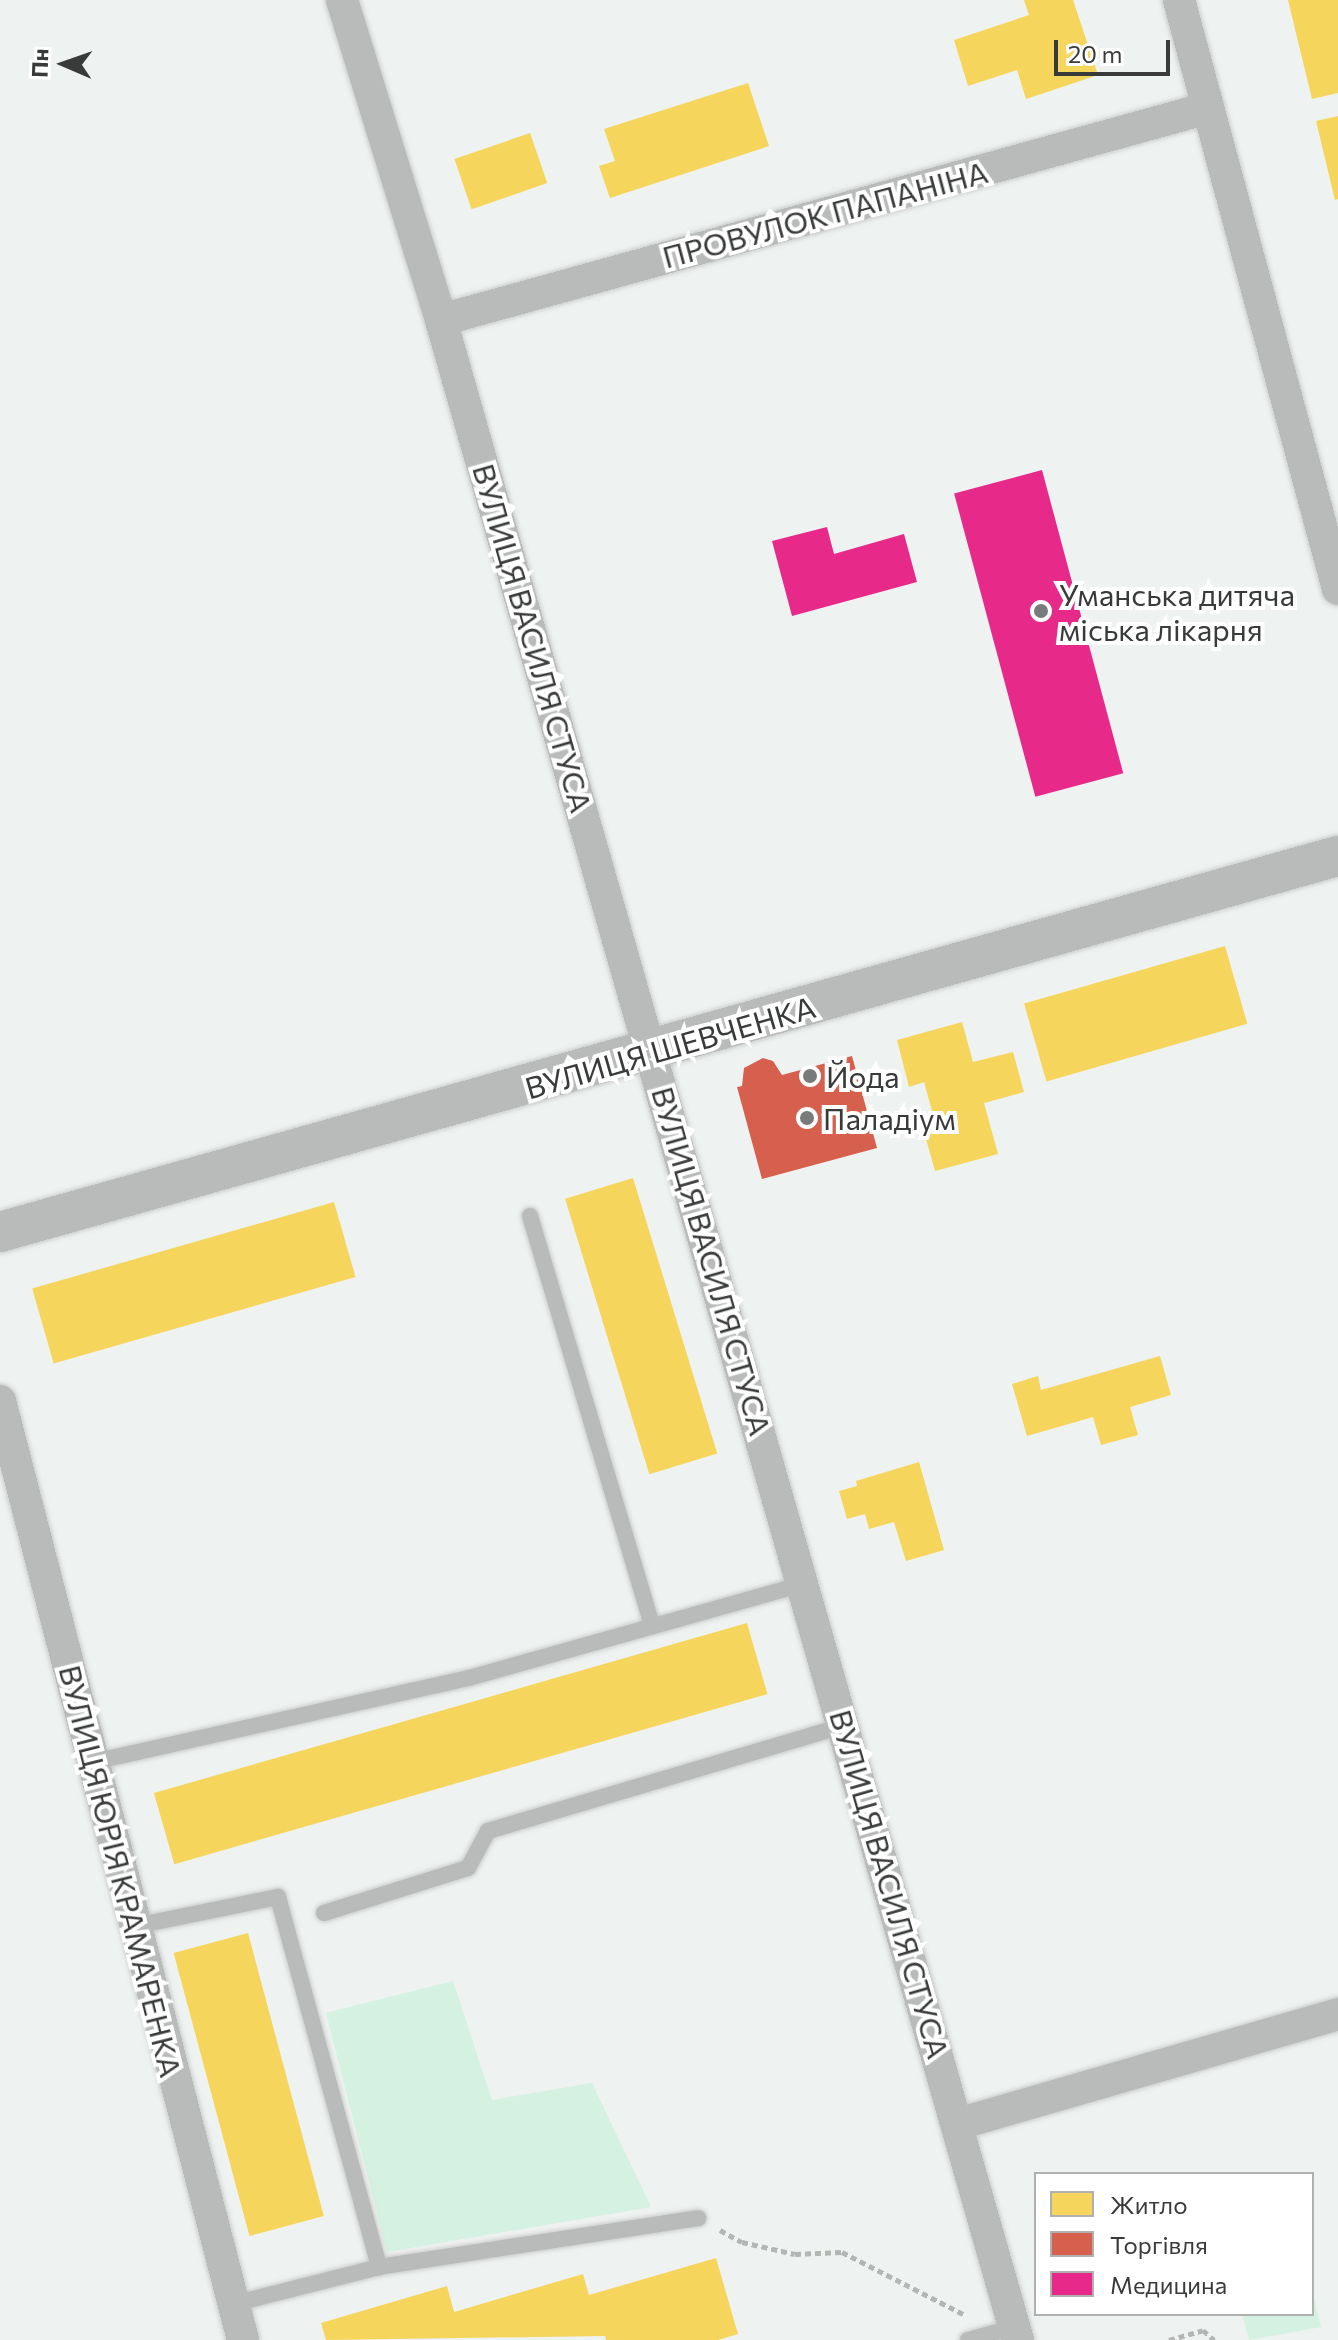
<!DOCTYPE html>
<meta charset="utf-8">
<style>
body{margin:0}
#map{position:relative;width:1338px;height:2340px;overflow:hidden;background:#eef2f0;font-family:Commissioner,sans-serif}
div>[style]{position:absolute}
.green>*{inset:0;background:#d5f1e2}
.homes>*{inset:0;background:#f6d55c;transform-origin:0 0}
.shops>*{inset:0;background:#d6604d}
.health>*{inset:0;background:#e7298a;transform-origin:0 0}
.path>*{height:5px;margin-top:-2.5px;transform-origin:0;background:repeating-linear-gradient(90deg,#b4b6b4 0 6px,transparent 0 10px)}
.roads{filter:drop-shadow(0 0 2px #cbcdcc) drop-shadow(0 0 2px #cbcdcc)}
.service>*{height:16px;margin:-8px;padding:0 8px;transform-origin:8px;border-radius:8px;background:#b9baba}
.minor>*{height:32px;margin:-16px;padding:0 16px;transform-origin:16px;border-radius:16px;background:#b9baba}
.tertiary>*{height:40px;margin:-20px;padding:0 20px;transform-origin:20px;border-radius:20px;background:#b9baba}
.dots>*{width:22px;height:22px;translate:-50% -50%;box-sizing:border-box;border:4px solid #fefffe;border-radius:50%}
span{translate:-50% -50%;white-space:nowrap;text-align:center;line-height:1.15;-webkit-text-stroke:8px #fefffe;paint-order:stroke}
.street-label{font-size:30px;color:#393b3a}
.poi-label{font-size:30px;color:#393b3a}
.left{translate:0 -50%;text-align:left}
.legend{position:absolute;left:1034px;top:2172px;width:280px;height:144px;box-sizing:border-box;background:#fefffe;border:2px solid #afb1b0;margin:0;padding:10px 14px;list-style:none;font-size:24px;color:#393b3a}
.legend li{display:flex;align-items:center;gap:16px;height:40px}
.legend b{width:40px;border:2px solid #afb1b0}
.north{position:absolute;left:24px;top:24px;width:80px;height:80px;-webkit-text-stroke:6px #fefffe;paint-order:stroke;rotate:272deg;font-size:22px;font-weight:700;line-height:32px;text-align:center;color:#393b3a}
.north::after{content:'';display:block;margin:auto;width:28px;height:36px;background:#393b3a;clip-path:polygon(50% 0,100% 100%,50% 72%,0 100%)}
.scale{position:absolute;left:1054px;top:40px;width:116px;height:36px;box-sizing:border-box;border:4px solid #393b3a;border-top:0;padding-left:10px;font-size:24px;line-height:28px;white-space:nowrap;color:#393b3a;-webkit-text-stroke:6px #fefffe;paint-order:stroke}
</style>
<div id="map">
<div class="green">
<div style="clip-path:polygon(453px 1981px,492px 2100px,592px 2083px,651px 2207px,387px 2252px,326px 2013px)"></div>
<div style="clip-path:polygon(1312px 2290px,1321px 2327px,1249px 2340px,1242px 2314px,1312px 2314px)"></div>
</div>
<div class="homes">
<div style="clip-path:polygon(1024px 0,1073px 0,1098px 75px,1026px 99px,1017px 70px,968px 86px,954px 40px,1029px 15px)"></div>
<div style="clip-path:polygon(1288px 0,1338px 0,1338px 93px,1312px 99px)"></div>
<div style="clip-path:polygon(748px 83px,769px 146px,610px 198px,599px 166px,615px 161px,604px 129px)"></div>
<div style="clip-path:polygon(1338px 116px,1338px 199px,1335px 200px,1316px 121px)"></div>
<div style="left:530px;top:133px;width:53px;height:80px;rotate:71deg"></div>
<div style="left:1225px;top:946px;width:81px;height:209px;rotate:74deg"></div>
<div style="clip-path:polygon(962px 1022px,973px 1062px,1013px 1052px,1024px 1092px,984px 1103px,998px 1154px,935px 1171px,921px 1121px,934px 1118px,924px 1082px,909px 1087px,897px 1040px)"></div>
<div style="left:633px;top:1178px;width:288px;height:71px;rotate:73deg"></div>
<div style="left:334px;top:1202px;width:78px;height:314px;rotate:74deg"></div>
<div style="clip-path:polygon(1160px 1356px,1171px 1395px,1130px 1407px,1138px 1435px,1101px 1445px,1093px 1417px,1027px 1436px,1012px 1384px,1038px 1376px,1041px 1390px)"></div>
<div style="clip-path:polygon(919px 1462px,944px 1550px,906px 1561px,894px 1522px,869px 1529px,865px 1514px,847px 1519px,839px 1491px,857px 1486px,856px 1481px)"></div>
<div style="left:747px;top:1623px;width:74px;height:617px;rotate:74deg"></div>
<div style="left:248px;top:1933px;width:293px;height:77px;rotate:75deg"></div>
<div style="clip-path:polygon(716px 2258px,738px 2334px,718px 2340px,606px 2340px,605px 2336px,326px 2340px,321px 2323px,447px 2286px,454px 2312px,583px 2274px,589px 2295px)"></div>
</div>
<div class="shops">
<div style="clip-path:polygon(852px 1056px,877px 1148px,762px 1179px,737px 1087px,742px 1086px,744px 1068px,763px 1058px,773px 1061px,782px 1075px)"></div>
</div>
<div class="health">
<div style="left:1042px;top:470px;width:314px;height:91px;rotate:75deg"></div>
<div style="clip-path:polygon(827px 527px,834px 554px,904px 534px,917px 582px,792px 616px,772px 541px)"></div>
</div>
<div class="path">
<div style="left:720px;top:2230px;width:25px;rotate:29deg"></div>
<div style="left:742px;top:2242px;width:54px;rotate:12.8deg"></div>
<div style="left:795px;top:2254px;width:47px;rotate:-2.4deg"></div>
<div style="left:842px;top:2252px;width:136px;rotate:27.1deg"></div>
<div style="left:1169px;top:2340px;width:35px;rotate:-16deg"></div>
<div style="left:1203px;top:2330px;width:15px;rotate:42deg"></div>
</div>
<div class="roads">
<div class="service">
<div style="left:530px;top:1216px;width:428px;rotate:73.4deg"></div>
<div style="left:93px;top:1762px;width:385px;rotate:-12.6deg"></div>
<div style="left:469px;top:1678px;width:348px;rotate:-15.7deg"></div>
<div style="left:324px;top:1913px;width:151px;rotate:-17.4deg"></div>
<div style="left:468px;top:1868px;width:42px;rotate:-61.6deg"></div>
<div style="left:488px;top:1831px;width:372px;rotate:-16.5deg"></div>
<div style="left:135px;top:1926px;width:146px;rotate:-11.5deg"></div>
<div style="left:278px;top:1897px;width:384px;rotate:74.7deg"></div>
<div style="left:233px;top:2304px;width:151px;rotate:-14.2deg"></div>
<div style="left:379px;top:2267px;width:323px;rotate:-8.7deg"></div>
<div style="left:968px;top:2340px;width:49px;rotate:-15.5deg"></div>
</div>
<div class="minor">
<div style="left:342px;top:0;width:335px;rotate:72.8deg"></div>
<div style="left:441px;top:320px;width:2101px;rotate:74.06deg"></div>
<div style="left:1179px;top:0;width:610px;rotate:74.89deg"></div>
<div style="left:441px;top:320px;width:796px;rotate:-15.45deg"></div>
<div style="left:0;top:1401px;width:970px;rotate:75.49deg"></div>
<div style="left:958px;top:2124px;width:396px;rotate:-16.1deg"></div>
</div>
<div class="tertiary">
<div style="left:0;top:1232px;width:1390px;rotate:-15.7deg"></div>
</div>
</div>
<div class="dots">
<div style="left:1041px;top:611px;background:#787b7a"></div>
<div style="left:810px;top:1076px;background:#787b7a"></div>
<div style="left:807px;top:1118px;background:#787b7a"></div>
</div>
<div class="street-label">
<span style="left:825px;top:214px;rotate:-15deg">ПРОВУЛОК ПАПАНІНА</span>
<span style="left:533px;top:638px;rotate:74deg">ВУЛИЦЯ ВАСИЛЯ СТУСА</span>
<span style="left:670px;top:1047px;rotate:-16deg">ВУЛИЦЯ ШЕВЧЕНКА</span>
<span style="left:712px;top:1261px;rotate:74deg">ВУЛИЦЯ ВАСИЛЯ СТУСА</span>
<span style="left:121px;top:1871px;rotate:76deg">ВУЛИЦЯ ЮРІЯ КРАМАРЕНКА</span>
<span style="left:890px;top:1884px;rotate:74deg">ВУЛИЦЯ ВАСИЛЯ СТУСА</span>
</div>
<div class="poi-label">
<span class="left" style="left:1059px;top:611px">Уманська дитяча<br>міська лікарня</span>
<span class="left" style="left:826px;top:1076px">Йода</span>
<span class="left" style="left:823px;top:1118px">Паладіум</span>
</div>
<ul class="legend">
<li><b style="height:22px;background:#f6d55c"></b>Житло</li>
<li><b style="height:22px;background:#d6604d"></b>Торгівля</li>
<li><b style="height:22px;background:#e7298a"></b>Медицина</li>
</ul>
<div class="north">Пн</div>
<div class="scale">20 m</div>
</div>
